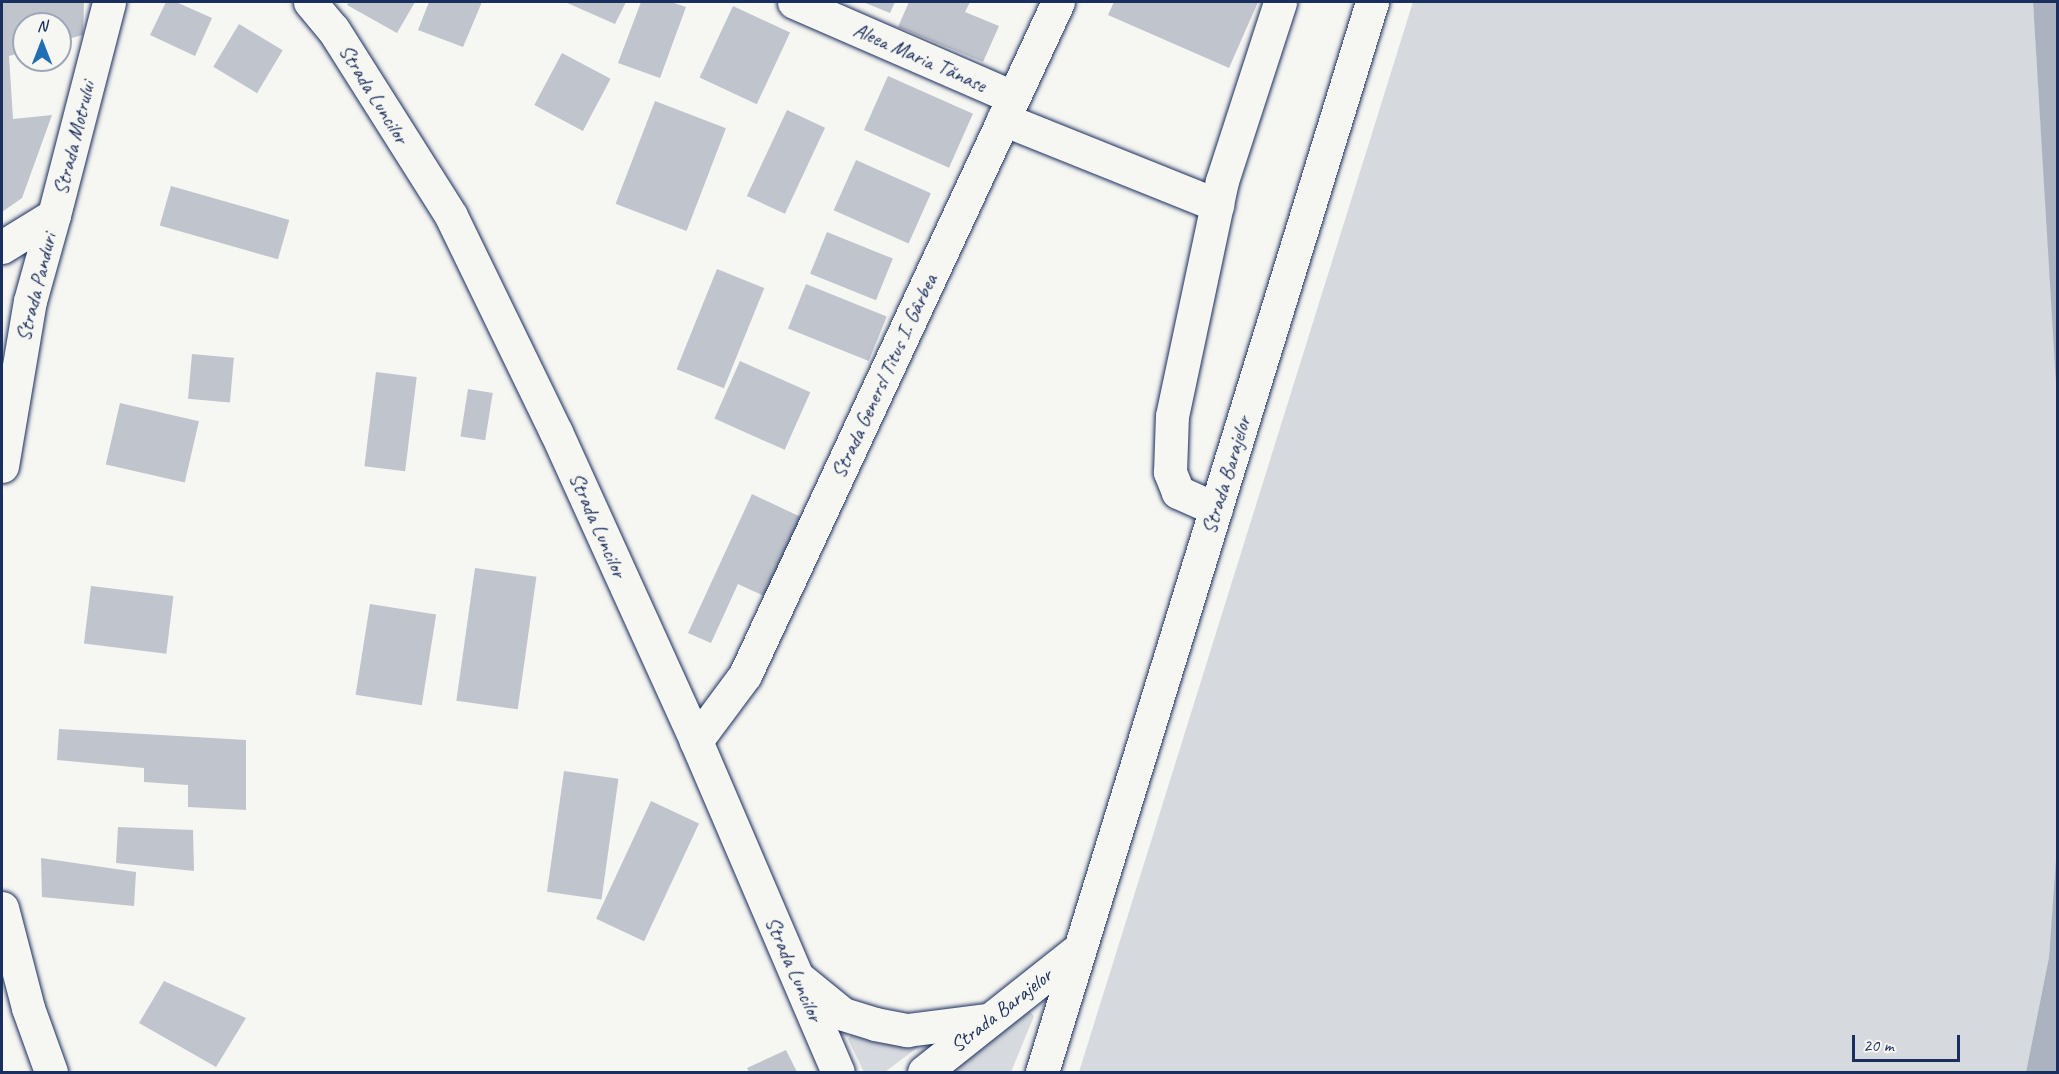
<!DOCTYPE html>
<meta charset="utf-8">
<style>
body{margin:0}
#map{position:relative;width:2059px;height:1074px;overflow:hidden;background:#f6f6f2;font-family:Caveat,sans-serif}
div>[style]{position:absolute}
.green>*{inset:0;background:#d6d9dd}
.water>*{inset:0;background:#abb2c0}
.building>*{inset:0;background:#c0c4cd;transform-origin:0 0}
.roads{filter:drop-shadow(0 0 2px #1b2f5e) drop-shadow(0 0 2px #1b2f5e)}
.minor>*{height:33px;margin:-16.5px;padding:0 16.5px;transform-origin:16.5px;border-radius:16.5px;background:#f6f6f2}
.major>*{height:33px;margin:-16.5px;padding:0 16.5px;transform-origin:16.5px;border-radius:16.5px;background:#f6f6f2}
span{translate:-50% -50%;white-space:nowrap;text-align:center;line-height:1.15;-webkit-text-stroke:6px #f6f6f2;paint-order:stroke}
.street-label{font-size:21px;color:#1b2f5e}
.frame{position:absolute;inset:0;border:3px solid #1b2f5e;pointer-events:none}
.north{position:absolute;left:12px;top:12px;width:60px;height:60px;box-sizing:border-box;background:#f6f6f2;border:2px solid #9ea6b7;border-radius:50%;rotate:0deg;font-size:16px;font-weight:700;line-height:24px;text-align:center;color:#1b2f5e}
.north::after{content:'';display:block;margin:auto;width:21px;height:27px;background:#1f6fb2;clip-path:polygon(50% 0,100% 100%,50% 72%,0 100%)}
.scale{position:absolute;left:1852px;top:1035px;width:108px;height:27px;box-sizing:border-box;border:3px solid #1b2f5e;border-top:0;padding-left:8px;font-size:18px;line-height:21px;white-space:nowrap;color:#1b2f5e;-webkit-text-stroke:4px #f6f6f2;paint-order:stroke}
</style>
<div id="map">
<div class="green">
<div style="clip-path:polygon(1413px 2px,2033px 2px,2058px 400px,2058px 846px,2049px 957px,2026px 1072px,1079px 1072px)"></div>
<div style="clip-path:polygon(1028px 1010px,1034px 1016px,1011px 1072px,945px 1072px)"></div>
<div style="clip-path:polygon(851px 1035px,878px 1043px,918px 1047px,885px 1072px,864px 1072px,848px 1039px)"></div>
</div>
<div class="water">
<div style="clip-path:polygon(2033px 2px,2057px 2px,2057px 400px)"></div>
<div style="clip-path:polygon(2057px 846px,2057px 1072px,2026px 1072px,2049px 957px)"></div>
</div>
<div class="building">
<div style="clip-path:polygon(2px 2px,84px 2px,83px 35px,60px 41px,60px 24px,24px 24px,24px 52px,9px 56px,13px 119px,52px 115px,22px 198px,2px 212px)"></div>
<div style="clip-path:polygon(166px 2px,176px 2px,212px 18px,195px 56px,150px 35px)"></div>
<div style="clip-path:polygon(349px 2px,415px 2px,397px 33px,347px 5px)"></div>
<div style="clip-path:polygon(429px 2px,482px 2px,463px 47px,418px 30px)"></div>
<div style="clip-path:polygon(565px 2px,626px 2px,615px 24px)"></div>
<div style="clip-path:polygon(641px 2px,671px 2px,686px 7px,660px 78px,618px 63px)"></div>
<div style="clip-path:polygon(863px 2px,895px 2px,890px 13px)"></div>
<div style="clip-path:polygon(909px 2px,970px 2px,965px 12px,999px 26px,983px 62px,898px 27px)"></div>
<div style="clip-path:polygon(1114px 2px,1258px 2px,1229px 68px,1108px 15px)"></div>
<div style="left:733px;top:6px;width:63px;height:79px;rotate:25deg"></div>
<div style="left:239px;top:24px;width:51px;height:50px;rotate:31deg"></div>
<div style="left:562px;top:53px;width:55px;height:59px;rotate:28deg"></div>
<div style="left:888px;top:76px;width:93px;height:59px;rotate:24deg"></div>
<div style="left:655px;top:101px;width:76px;height:110px;rotate:21deg"></div>
<div style="left:787px;top:110px;width:42px;height:95px;rotate:25deg"></div>
<div style="left:856px;top:160px;width:82px;height:55px;rotate:24deg"></div>
<div style="left:171px;top:186px;width:123px;height:41px;rotate:16deg"></div>
<div style="left:827px;top:232px;width:71px;height:45px;rotate:22deg"></div>
<div style="left:717px;top:269px;width:51px;height:108px;rotate:22deg"></div>
<div style="left:806px;top:284px;width:87px;height:48px;rotate:22deg"></div>
<div style="left:192px;top:354px;width:42px;height:45px;rotate:5deg"></div>
<div style="left:740px;top:361px;width:77px;height:63px;rotate:24deg"></div>
<div style="left:376px;top:372px;width:41px;height:95px;rotate:7deg"></div>
<div style="left:468px;top:389px;width:25px;height:48px;rotate:9deg"></div>
<div style="left:120px;top:403px;width:81px;height:63px;rotate:13deg"></div>
<div style="clip-path:polygon(752px 494px,803px 518px,766px 597px,738px 584px,711px 643px,688px 633px)"></div>
<div style="left:475px;top:568px;width:62px;height:134px;rotate:8deg"></div>
<div style="left:91px;top:586px;width:83px;height:58px;rotate:7deg"></div>
<div style="left:370px;top:604px;width:67px;height:92px;rotate:9deg"></div>
<div style="clip-path:polygon(59px 729px,246px 740px,246px 810px,188px 807px,188px 785px,144px 782px,144px 768px,57px 760px)"></div>
<div style="left:564px;top:771px;width:55px;height:122px;rotate:8deg"></div>
<div style="left:651px;top:801px;width:53px;height:130px;rotate:25deg"></div>
<div style="clip-path:polygon(118px 827px,193px 830px,194px 871px,116px 863px)"></div>
<div style="clip-path:polygon(41px 858px,136px 872px,134px 906px,42px 897px)"></div>
<div style="clip-path:polygon(164px 981px,246px 1018px,216px 1067px,139px 1023px)"></div>
<div style="clip-path:polygon(786px 1050px,797px 1072px,749px 1072px,747px 1068px)"></div>
</div>
<div class="roads">
<div class="minor">
<div style="left:794px;top:2px;width:239px;rotate:23.5deg"></div>
<div style="left:1003px;top:119px;width:231px;rotate:21.9deg"></div>
<div style="left:2px;top:247px;width:61px;rotate:-31.6deg"></div>
<div style="left:54px;top:215px;width:220px;rotate:-75.5deg"></div>
<div style="left:2px;top:466px;width:167px;rotate:-80.4deg"></div>
<div style="left:30px;top:301px;width:89px;rotate:-74.4deg"></div>
<div style="left:1216px;top:509px;width:42px;rotate:-155.9deg"></div>
<div style="left:1178px;top:492px;width:22px;rotate:-112deg"></div>
<div style="left:1170px;top:472px;width:56px;rotate:-88deg"></div>
<div style="left:1172px;top:416px;width:240px;rotate:-78deg"></div>
<div style="left:1222px;top:181px;width:188px;rotate:-72deg"></div>
<div style="left:696px;top:741px;width:82px;rotate:-53.4deg"></div>
<div style="left:745px;top:675px;width:742px;rotate:-65.06deg"></div>
<div style="left:2px;top:908px;width:103px;rotate:75.4deg"></div>
<div style="left:28px;top:1008px;width:68px;rotate:70.2deg"></div>
</div>
<div class="major">
<div style="left:310px;top:2px;width:35px;rotate:50deg"></div>
<div style="left:333px;top:29px;width:221px;rotate:57.7deg"></div>
<div style="left:451px;top:216px;width:240px;rotate:64.1deg"></div>
<div style="left:556px;top:432px;width:339px;rotate:65.6deg"></div>
<div style="left:696px;top:741px;width:360px;rotate:66.8deg"></div>
<div style="left:800px;top:979px;width:55px;rotate:39.1deg"></div>
<div style="left:843px;top:1014px;width:34px;rotate:17deg"></div>
<div style="left:875px;top:1024px;width:33px;rotate:11deg"></div>
<div style="left:907px;top:1030px;width:81px;rotate:-7.1deg"></div>
<div style="left:924px;top:1072px;width:198px;rotate:-38.4deg"></div>
<div style="left:1042px;top:1072px;width:1120px;rotate:-72.86deg"></div>
</div>
</div>
<div class="street-label">
<span style="left:920px;top:57px;rotate:24deg">Aleea Maria Tănase</span>
<span style="left:374px;top:94px;rotate:58deg">Strada Luncilor</span>
<span style="left:74px;top:138px;rotate:-76deg">Strada Motrului</span>
<span style="left:36px;top:287px;rotate:-76deg">Strada Panduri</span>
<span style="left:884px;top:376px;rotate:-65deg">Strada Genersl Titus I. Gârbea</span>
<span style="left:1226px;top:475px;rotate:-73deg">Strada Barajelor</span>
<span style="left:598px;top:525px;rotate:66deg">Strada Luncilor</span>
<span style="left:794px;top:969px;rotate:66deg">Strada Luncilor</span>
<span style="left:1001px;top:1010px;rotate:-38deg">Strada Barajelor</span>
</div>
<div class="frame"></div>
<div class="north">N</div>
<div class="scale">20 m</div>
</div>
